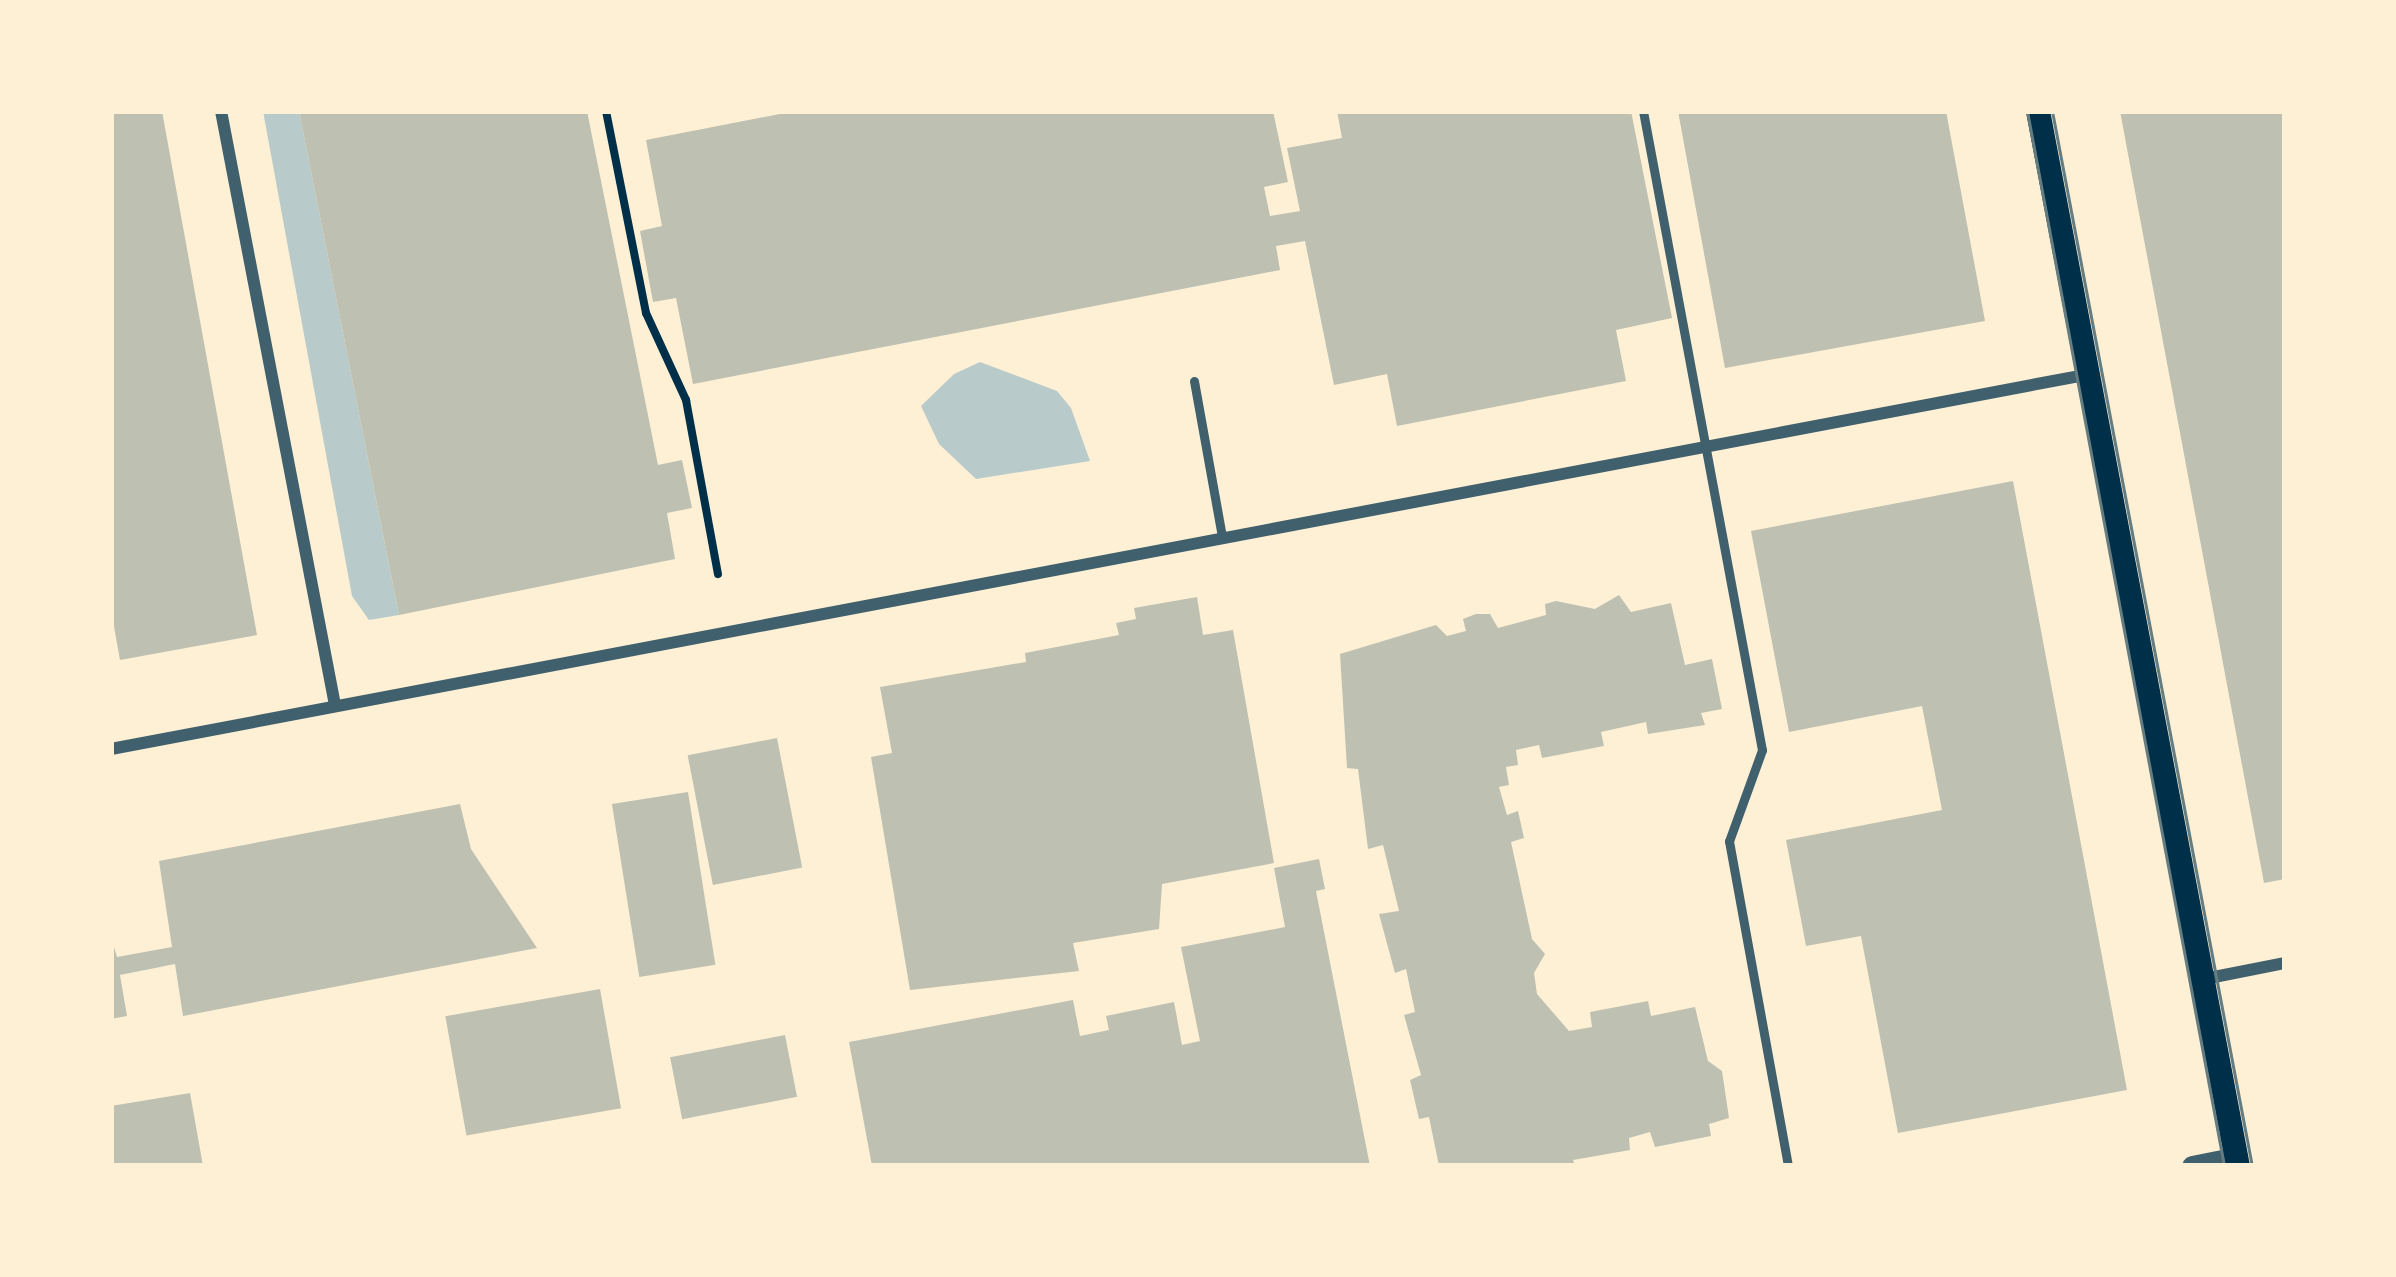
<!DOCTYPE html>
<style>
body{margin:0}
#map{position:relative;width:2396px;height:1277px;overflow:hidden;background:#fdf0d5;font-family:Poppins,sans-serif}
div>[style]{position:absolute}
.green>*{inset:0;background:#b9caca}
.building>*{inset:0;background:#bec0b2;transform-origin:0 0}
.path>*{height:8px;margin:-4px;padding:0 4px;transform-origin:4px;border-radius:4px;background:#003049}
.service>*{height:9px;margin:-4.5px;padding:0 4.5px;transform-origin:4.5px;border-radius:4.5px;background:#3f606c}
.minor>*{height:12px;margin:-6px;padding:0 6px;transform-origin:6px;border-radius:6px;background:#3f606c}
.tertiary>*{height:21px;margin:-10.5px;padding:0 10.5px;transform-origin:10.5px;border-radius:10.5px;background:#3f606c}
.secondary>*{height:24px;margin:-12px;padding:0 12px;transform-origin:12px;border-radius:12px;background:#003049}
.tram>*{height:3px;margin:-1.5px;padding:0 1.5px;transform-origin:1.5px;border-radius:1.5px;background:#657d81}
span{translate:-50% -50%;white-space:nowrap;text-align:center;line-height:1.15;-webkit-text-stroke:12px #fdf0d5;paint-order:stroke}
.frame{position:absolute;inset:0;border:114px solid #fdf0d5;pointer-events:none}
</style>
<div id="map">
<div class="green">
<div style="clip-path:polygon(263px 111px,299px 111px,399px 615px,369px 620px,352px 596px)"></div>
<div style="clip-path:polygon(980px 362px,1057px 391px,1071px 408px,1090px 461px,976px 479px,939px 444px,921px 406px,954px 374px)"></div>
</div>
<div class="building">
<div style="clip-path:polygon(111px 111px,162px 111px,257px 635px,120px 660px,111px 610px)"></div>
<div style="clip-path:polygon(299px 111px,587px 111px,658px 465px,682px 460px,692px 508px,667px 513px,675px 559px,399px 615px)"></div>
<div style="clip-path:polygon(795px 111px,1273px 111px,1288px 182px,1264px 187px,1270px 216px,1300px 211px,1287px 148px,1342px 138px,1337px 111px,1631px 111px,1672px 318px,1616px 330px,1626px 381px,1397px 426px,1387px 374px,1334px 385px,1305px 241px,1276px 246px,1280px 270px,693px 384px,676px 298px,653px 302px,640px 231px,662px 226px,646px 140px)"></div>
<div style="clip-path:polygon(1678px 111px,1946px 111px,1985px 321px,1725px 368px)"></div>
<div style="clip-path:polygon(2120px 111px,2285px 111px,2285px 879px,2264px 883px)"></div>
<div style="clip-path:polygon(2013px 481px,2127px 1090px,1898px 1133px,1861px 936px,1806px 946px,1786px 840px,1942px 810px,1922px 706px,1789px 732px,1751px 531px)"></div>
<div style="clip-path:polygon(1619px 595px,1631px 612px,1671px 603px,1685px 665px,1712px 659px,1722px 709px,1701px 713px,1705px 725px,1648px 734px,1646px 722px,1601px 732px,1604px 746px,1542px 758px,1539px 745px,1516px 750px,1518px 765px,1506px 767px,1509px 785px,1499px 787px,1507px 815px,1518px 811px,1524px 838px,1511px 842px,1532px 939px,1545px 954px,1534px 973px,1537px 994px,1569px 1031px,1592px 1027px,1590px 1012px,1648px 1001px,1651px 1016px,1695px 1007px,1708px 1061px,1722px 1071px,1729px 1118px,1709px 1124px,1711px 1136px,1655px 1147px,1650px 1132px,1629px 1138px,1630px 1150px,1573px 1160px,1575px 1166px,1439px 1166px,1429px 1117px,1419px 1119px,1410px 1080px,1421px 1075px,1404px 1015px,1415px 1012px,1406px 969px,1395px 973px,1379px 914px,1399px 911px,1383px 845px,1368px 849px,1358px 769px,1347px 768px,1340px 654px,1436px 625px,1447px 636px,1466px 631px,1463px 619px,1476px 614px,1490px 614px,1498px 628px,1546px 615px,1545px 604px,1556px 601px,1595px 609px)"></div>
<div style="clip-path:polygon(1197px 597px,1203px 635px,1233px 630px,1274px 863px,1162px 884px,1159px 929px,1073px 943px,1079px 971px,910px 990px,871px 757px,892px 753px,880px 687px,1026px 662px,1025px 653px,1119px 635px,1116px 623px,1136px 619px,1134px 608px)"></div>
<div style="left:777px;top:738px;width:132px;height:91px;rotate:79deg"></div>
<div style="left:688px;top:792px;width:175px;height:77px;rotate:81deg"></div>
<div style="clip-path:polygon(460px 804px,471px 849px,537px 948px,183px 1016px,175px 964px,120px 975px,127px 1016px,111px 1019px,111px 937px,117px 957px,172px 947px,159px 861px)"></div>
<div style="clip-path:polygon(1319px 859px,1325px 889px,1316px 891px,1370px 1166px,872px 1166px,849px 1042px,1073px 1000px,1080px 1036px,1109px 1030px,1106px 1016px,1174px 1002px,1182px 1045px,1200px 1041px,1181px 947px,1285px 927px,1274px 868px)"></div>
<div style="left:600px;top:989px;width:121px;height:157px;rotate:80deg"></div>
<div style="left:785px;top:1035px;width:63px;height:117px;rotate:79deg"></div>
<div style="clip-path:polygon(190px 1093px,203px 1166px,111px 1166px,111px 1106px)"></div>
</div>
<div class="path">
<div style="left:606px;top:111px;width:206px;rotate:78.8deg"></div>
<div style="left:646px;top:313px;width:96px;rotate:65.3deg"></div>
<div style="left:686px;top:400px;width:177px;rotate:79.6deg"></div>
</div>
<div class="service">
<div style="left:1643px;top:111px;width:650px;rotate:79.45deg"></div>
<div style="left:1762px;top:750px;width:97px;rotate:109.9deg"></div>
<div style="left:1729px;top:841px;width:330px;rotate:79.7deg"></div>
<div style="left:1194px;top:381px;width:158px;rotate:79.8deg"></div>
</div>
<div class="minor">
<div style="left:221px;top:111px;width:605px;rotate:79.14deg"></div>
<div style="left:111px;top:749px;width:2014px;rotate:-10.73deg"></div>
<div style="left:2204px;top:979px;width:83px;rotate:-11.2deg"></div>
</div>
<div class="tertiary">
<div style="left:2192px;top:1166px;width:46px;rotate:-11.3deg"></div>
</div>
<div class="secondary">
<div style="left:2038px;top:111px;width:1074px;rotate:79.27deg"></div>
</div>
<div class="tram">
<div style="left:2027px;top:111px;width:1073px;rotate:79.42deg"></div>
<div style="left:2052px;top:111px;width:1074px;rotate:79.27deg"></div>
</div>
<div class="frame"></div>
</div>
